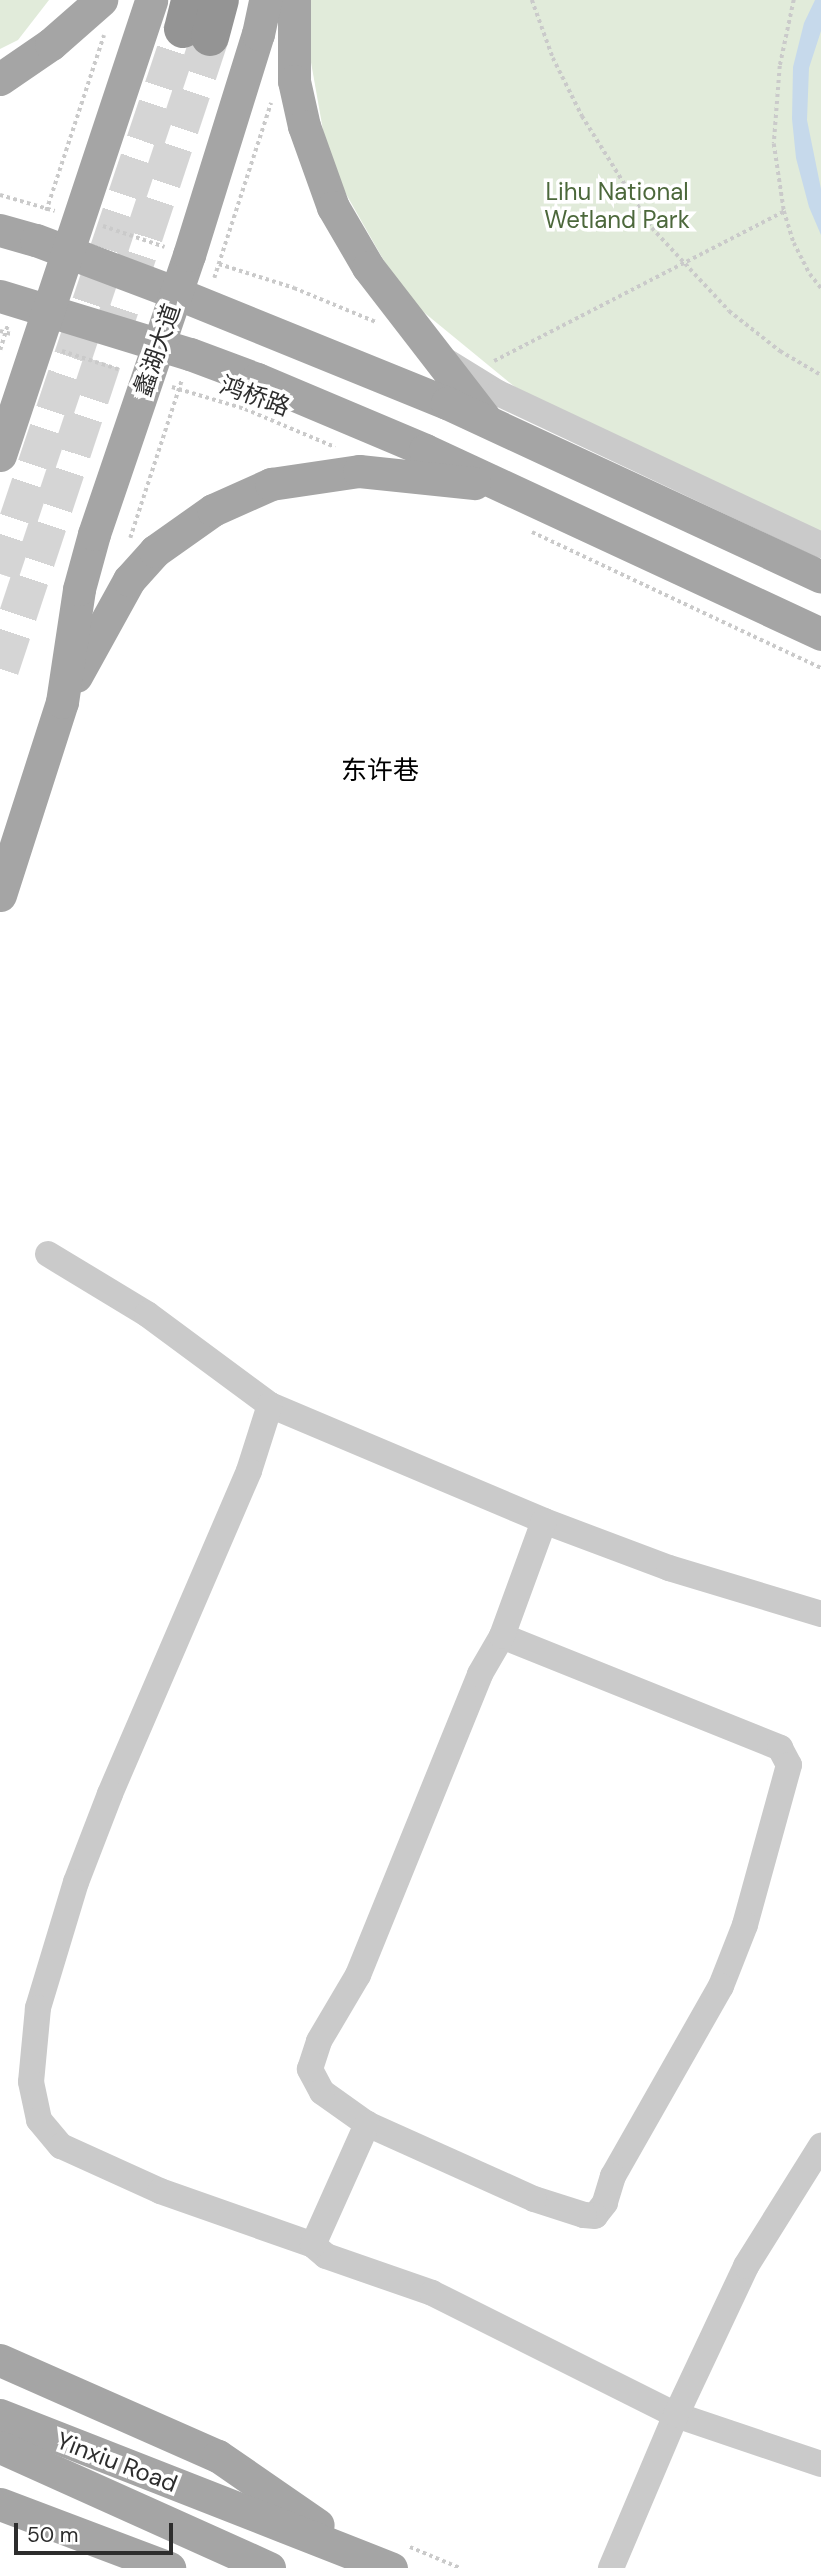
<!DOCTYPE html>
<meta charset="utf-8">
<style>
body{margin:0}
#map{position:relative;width:821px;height:2568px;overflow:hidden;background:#fff;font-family:"DM Sans","Noto Sans SC",sans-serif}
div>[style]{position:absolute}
.green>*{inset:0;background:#e1ebda}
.water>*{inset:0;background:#c6d9eb}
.highway-tunnel>*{height:38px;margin-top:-19px;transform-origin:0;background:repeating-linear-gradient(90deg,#d5d5d5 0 38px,transparent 0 57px)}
.path>*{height:3.5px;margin-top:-1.75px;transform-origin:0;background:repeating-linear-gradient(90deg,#cacaca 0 3.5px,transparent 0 7px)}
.minor>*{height:26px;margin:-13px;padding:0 13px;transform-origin:13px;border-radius:13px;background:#cacaca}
.major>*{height:33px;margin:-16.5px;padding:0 16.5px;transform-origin:16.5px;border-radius:16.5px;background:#a5a5a5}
.highway>*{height:38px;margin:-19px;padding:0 19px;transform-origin:19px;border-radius:19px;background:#949494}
span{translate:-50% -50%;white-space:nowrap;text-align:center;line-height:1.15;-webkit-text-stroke:7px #fff;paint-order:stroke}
.park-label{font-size:24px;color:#4c683b}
.street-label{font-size:24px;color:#2d2d2d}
.neighbourhood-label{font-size:26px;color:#000}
.scale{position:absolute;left:14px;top:2523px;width:159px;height:32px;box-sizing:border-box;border:4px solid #2d2d2d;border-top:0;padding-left:9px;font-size:21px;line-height:24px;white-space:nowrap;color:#2d2d2d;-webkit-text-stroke:5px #fff;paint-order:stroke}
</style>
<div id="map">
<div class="green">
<div style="clip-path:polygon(0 0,49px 0,18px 40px,0 49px)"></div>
<div style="clip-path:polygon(300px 0,821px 0,821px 546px,515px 387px,404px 296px,329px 164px)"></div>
</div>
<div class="water">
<div style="clip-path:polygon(815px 0,821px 0,821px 31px,809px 68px,807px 120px,821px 189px,821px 235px,809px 207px,796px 158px,792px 119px,793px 67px,804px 23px)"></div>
</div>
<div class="highway-tunnel">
<div style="left:0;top:574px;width:575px;rotate:-71.44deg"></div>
<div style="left:0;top:669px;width:666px;rotate:-71.62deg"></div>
</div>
<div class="path">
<div style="left:532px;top:0;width:62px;rotate:70.1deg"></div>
<div style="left:553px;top:58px;width:65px;rotate:63.4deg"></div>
<div style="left:582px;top:116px;width:132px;rotate:58deg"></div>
<div style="left:652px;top:228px;width:113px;rotate:47.1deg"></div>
<div style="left:729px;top:311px;width:65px;rotate:38.1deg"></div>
<div style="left:780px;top:351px;width:48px;rotate:30.3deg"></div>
<div style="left:794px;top:0;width:67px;rotate:102deg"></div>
<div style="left:780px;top:66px;width:78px;rotate:94.4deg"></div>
<div style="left:774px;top:144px;width:68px;rotate:81.5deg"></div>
<div style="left:784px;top:211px;width:34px;rotate:73deg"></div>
<div style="left:794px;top:243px;width:35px;rotate:63deg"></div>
<div style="left:810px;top:274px;width:18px;rotate:52deg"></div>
<div style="left:0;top:195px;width:57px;rotate:16.2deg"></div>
<div style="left:46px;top:211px;width:185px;rotate:-71.8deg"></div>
<div style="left:103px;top:226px;width:65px;rotate:18.7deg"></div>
<div style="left:219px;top:264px;width:79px;rotate:17.7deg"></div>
<div style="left:294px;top:288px;width:89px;rotate:22.5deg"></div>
<div style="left:214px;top:278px;width:184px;rotate:-72deg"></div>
<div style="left:0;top:331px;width:11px;rotate:15deg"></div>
<div style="left:0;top:350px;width:27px;rotate:-73deg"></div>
<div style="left:62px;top:351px;width:62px;rotate:17.9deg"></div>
<div style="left:494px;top:361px;width:326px;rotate:-27.3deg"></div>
<div style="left:172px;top:387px;width:76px;rotate:16.8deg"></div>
<div style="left:245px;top:409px;width:98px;rotate:22.9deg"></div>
<div style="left:532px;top:532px;width:319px;rotate:25.2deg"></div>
<div style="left:130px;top:538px;width:167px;rotate:-71.9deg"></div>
<div style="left:410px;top:2547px;width:54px;rotate:22.8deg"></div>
</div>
<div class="minor">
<div style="left:446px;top:361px;width:61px;rotate:31.6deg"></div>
<div style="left:498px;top:393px;width:357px;rotate:25.2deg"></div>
<div style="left:48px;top:1254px;width:116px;rotate:31.2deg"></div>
<div style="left:147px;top:1314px;width:153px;rotate:36.5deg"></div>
<div style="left:270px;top:1405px;width:298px;rotate:22.9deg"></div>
<div style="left:544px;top:1521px;width:134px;rotate:20.6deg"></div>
<div style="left:669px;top:1568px;width:159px;rotate:16.8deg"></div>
<div style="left:270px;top:1405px;width:69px;rotate:107.7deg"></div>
<div style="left:249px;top:1471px;width:352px;rotate:113.3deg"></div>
<div style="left:110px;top:1794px;width:94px;rotate:111.1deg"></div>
<div style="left:76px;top:1882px;width:132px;rotate:106.8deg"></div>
<div style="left:38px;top:2008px;width:74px;rotate:95.4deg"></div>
<div style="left:31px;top:2082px;width:39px;rotate:78deg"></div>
<div style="left:39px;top:2120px;width:34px;rotate:50deg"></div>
<div style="left:61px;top:2146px;width:109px;rotate:24.4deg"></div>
<div style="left:160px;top:2191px;width:162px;rotate:19.4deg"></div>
<div style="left:313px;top:2245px;width:17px;rotate:40deg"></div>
<div style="left:326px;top:2256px;width:112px;rotate:19.2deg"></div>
<div style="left:432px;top:2293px;width:273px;rotate:26.6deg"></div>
<div style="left:676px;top:2415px;width:153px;rotate:18.7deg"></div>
<div style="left:502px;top:1636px;width:300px;rotate:21.9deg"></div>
<div style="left:780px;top:1748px;width:19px;rotate:62deg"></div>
<div style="left:789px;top:1765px;width:166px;rotate:105.4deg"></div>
<div style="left:745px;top:1925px;width:66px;rotate:111.5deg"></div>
<div style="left:721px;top:1986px;width:219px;rotate:119.6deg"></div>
<div style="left:613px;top:2176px;width:28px;rotate:107deg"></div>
<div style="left:605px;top:2203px;width:16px;rotate:128deg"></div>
<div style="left:595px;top:2216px;width:11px;rotate:-175deg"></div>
<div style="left:584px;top:2215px;width:52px;rotate:-162.3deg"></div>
<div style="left:534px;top:2199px;width:183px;rotate:-155.8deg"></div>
<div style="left:367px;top:2124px;width:55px;rotate:-144.6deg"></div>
<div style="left:322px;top:2092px;width:26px;rotate:-118deg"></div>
<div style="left:310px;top:2069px;width:29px;rotate:-72deg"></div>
<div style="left:319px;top:2041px;width:77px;rotate:-59.4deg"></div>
<div style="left:358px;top:1975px;width:325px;rotate:-67.9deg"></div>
<div style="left:480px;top:1674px;width:44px;rotate:-59.9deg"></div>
<div style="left:502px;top:1636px;width:122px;rotate:-69.9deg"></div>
<div style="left:313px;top:2245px;width:133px;rotate:-65.9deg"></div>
<div style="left:611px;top:2568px;width:166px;rotate:-67deg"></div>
<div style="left:676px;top:2415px;width:165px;rotate:-64.8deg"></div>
<div style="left:746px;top:2266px;width:142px;rotate:-58deg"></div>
</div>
<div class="major">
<div style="left:294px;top:0;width:81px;rotate:90deg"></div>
<div style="left:294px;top:81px;width:46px;rotate:77.5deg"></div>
<div style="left:304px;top:126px;width:86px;rotate:70.3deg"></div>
<div style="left:333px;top:207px;width:69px;rotate:59.7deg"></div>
<div style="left:368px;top:267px;width:190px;rotate:52.3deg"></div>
<div style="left:0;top:79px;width:62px;rotate:-34.5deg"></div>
<div style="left:51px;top:44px;width:67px;rotate:-41.3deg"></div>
<div style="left:0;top:230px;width:37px;rotate:16deg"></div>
<div style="left:36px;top:240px;width:150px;rotate:20.7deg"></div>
<div style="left:176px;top:293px;width:292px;rotate:22.1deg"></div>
<div style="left:447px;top:403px;width:412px;rotate:24.9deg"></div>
<div style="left:0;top:296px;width:199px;rotate:17deg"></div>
<div style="left:190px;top:354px;width:72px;rotate:20.5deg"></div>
<div style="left:257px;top:379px;width:182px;rotate:22.9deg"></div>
<div style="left:425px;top:450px;width:437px;rotate:24.9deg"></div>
<div style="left:0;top:455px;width:479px;rotate:-71.6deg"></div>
<div style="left:76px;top:676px;width:110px;rotate:-61.1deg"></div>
<div style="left:129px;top:580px;width:39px;rotate:-48deg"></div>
<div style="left:155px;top:551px;width:71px;rotate:-35.3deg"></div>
<div style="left:213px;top:510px;width:64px;rotate:-24.1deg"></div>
<div style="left:271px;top:484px;width:89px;rotate:-8.4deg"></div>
<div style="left:359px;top:471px;width:116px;rotate:6deg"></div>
<div style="left:0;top:895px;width:203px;rotate:-72.2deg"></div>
<div style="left:62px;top:702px;width:114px;rotate:-81.4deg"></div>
<div style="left:79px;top:589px;width:57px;rotate:-74.7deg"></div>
<div style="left:94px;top:534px;width:295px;rotate:-71.2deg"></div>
<div style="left:189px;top:255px;width:232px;rotate:-72.7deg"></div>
<div style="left:258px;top:34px;width:35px;rotate:-78deg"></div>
<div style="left:0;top:2360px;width:238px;rotate:23.8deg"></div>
<div style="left:218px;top:2456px;width:121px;rotate:34.6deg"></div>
<div style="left:0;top:2415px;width:420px;rotate:21.4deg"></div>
<div style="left:0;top:2447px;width:295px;rotate:24.2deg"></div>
<div style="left:0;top:2504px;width:181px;rotate:20.7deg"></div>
</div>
<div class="highway">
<div style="left:183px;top:29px;width:30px;rotate:-76deg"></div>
<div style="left:210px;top:37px;width:38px;rotate:-75deg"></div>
</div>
<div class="park-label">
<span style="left:617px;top:206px">Lihu National<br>Wetland Park</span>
</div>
<div class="street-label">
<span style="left:157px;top:350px;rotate:-71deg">蠡湖大道</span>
<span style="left:255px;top:396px;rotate:20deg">鸿桥路</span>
<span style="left:117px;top:2462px;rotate:21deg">Yinxiu Road</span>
</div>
<div class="neighbourhood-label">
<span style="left:380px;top:771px">东许巷</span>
</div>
<div class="scale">50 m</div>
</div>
